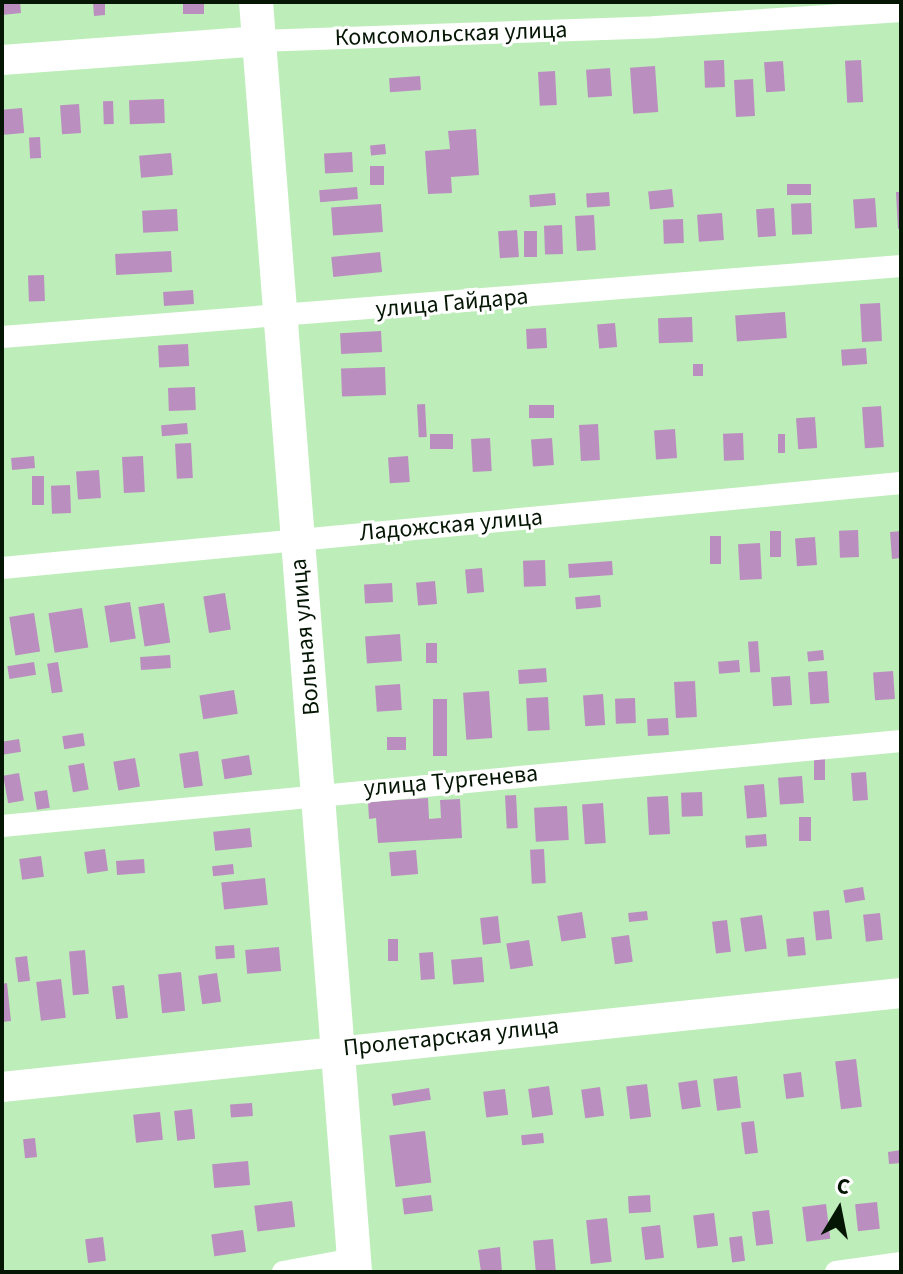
<!DOCTYPE html>
<meta charset="utf-8">
<style>
body{margin:0}
#map{position:relative;width:903px;height:1274px;overflow:hidden;background:#bdedb8;font-family:"Source Sans 3",sans-serif}
div>[style]{position:absolute}
.building>*{inset:0;background:#bb8ec0;transform-origin:0 0}
.street>*{height:22px;margin:-11px;padding:0 11px;transform-origin:11px;border-radius:11px;background:#fff}
.secondary>*{height:30px;margin:-15px;padding:0 15px;transform-origin:15px;border-radius:15px;background:#fff}
.primary>*{height:34px;margin:-17px;padding:0 17px;transform-origin:17px;border-radius:17px;background:#fff}
span{translate:-50% -50%;white-space:nowrap;text-align:center;line-height:1.15;-webkit-text-stroke:6px #fff;paint-order:stroke}
.street-label{font-size:24px;color:#051605}
.frame{position:absolute;inset:0;border:4px solid #051605;pointer-events:none}
.north{position:absolute;left:799px;top:1170px;width:80px;height:80px;-webkit-text-stroke:6px #fff;paint-order:stroke;rotate:10deg;font-size:22px;font-weight:700;line-height:32px;text-align:center;color:#051605}
.north::after{content:'';display:block;margin:auto;width:28px;height:36px;background:#051605;clip-path:polygon(50% 0,100% 100%,50% 72%,0 100%)}
</style>
<div id="map">
<div class="building">
<div style="clip-path:polygon(2px 2px,20px 2px,21px 13px,2px 15px)"></div>
<div style="clip-path:polygon(93px 2px,105px 2px,105px 15px,94px 16px)"></div>
<div style="left:183px;top:2px;width:21px;height:12px"></div>
<div style="left:724px;top:60px;width:27px;height:20px;rotate:88deg"></div>
<div style="left:861px;top:60px;width:42px;height:16px;rotate:87deg"></div>
<div style="left:783px;top:61px;width:30px;height:19px;rotate:86deg"></div>
<div style="left:655px;top:66px;width:46px;height:25px;rotate:86deg"></div>
<div style="left:610px;top:68px;width:28px;height:24px;rotate:86deg"></div>
<div style="left:555px;top:71px;width:34px;height:17px;rotate:87deg"></div>
<div style="left:420px;top:76px;width:14px;height:31px;rotate:86deg"></div>
<div style="left:753px;top:79px;width:37px;height:19px;rotate:87deg"></div>
<div style="left:164px;top:99px;width:24px;height:35px;rotate:88deg"></div>
<div style="left:113px;top:101px;width:23px;height:10px;rotate:88deg"></div>
<div style="left:79px;top:104px;width:29px;height:19px;rotate:86deg"></div>
<div style="left:22px;top:108px;width:25px;height:20px;rotate:85deg"></div>
<div style="clip-path:polygon(476px 129px,479px 175px,451px 177px,452px 193px,428px 194px,425px 151px,450px 149px,448px 131px)"></div>
<div style="left:40px;top:137px;width:21px;height:11px;rotate:87deg"></div>
<div style="left:385px;top:144px;width:10px;height:15px;rotate:84deg"></div>
<div style="left:352px;top:152px;width:20px;height:28px;rotate:87deg"></div>
<div style="left:171px;top:153px;width:22px;height:32px;rotate:85deg"></div>
<div style="left:370px;top:166px;width:14px;height:19px"></div>
<div style="left:811px;top:184px;width:11px;height:24px;rotate:90deg"></div>
<div style="left:357px;top:187px;width:12px;height:38px;rotate:85deg"></div>
<div style="left:672px;top:189px;width:18px;height:24px;rotate:84deg"></div>
<div style="left:609px;top:192px;width:14px;height:23px;rotate:86deg"></div>
<div style="clip-path:polygon(896px 192px,901px 192px,901px 228px,898px 229px)"></div>
<div style="left:555px;top:193px;width:12px;height:26px;rotate:85deg"></div>
<div style="left:875px;top:198px;width:29px;height:22px;rotate:86deg"></div>
<div style="left:811px;top:203px;width:31px;height:20px;rotate:88deg"></div>
<div style="left:381px;top:204px;width:28px;height:50px;rotate:86deg"></div>
<div style="left:774px;top:208px;width:28px;height:18px;rotate:86deg"></div>
<div style="left:177px;top:209px;width:22px;height:35px;rotate:87deg"></div>
<div style="left:722px;top:213px;width:27px;height:25px;rotate:86deg"></div>
<div style="left:594px;top:215px;width:35px;height:19px;rotate:87deg"></div>
<div style="left:683px;top:219px;width:24px;height:20px;rotate:88deg"></div>
<div style="left:562px;top:225px;width:29px;height:18px;rotate:88deg"></div>
<div style="left:517px;top:230px;width:27px;height:19px;rotate:86deg"></div>
<div style="left:524px;top:231px;width:13px;height:26px"></div>
<div style="left:171px;top:251px;width:21px;height:56px;rotate:87deg"></div>
<div style="left:380px;top:252px;width:20px;height:49px;rotate:84deg"></div>
<div style="left:44px;top:275px;width:26px;height:16px;rotate:88deg"></div>
<div style="left:193px;top:290px;width:14px;height:30px;rotate:86deg"></div>
<div style="left:880px;top:303px;width:38px;height:20px;rotate:87deg"></div>
<div style="left:785px;top:312px;width:26px;height:50px;rotate:86deg"></div>
<div style="left:692px;top:317px;width:25px;height:34px;rotate:88deg"></div>
<div style="left:615px;top:323px;width:24px;height:18px;rotate:85deg"></div>
<div style="left:546px;top:328px;width:20px;height:20px;rotate:87deg"></div>
<div style="left:381px;top:331px;width:21px;height:41px;rotate:87deg"></div>
<div style="left:188px;top:344px;width:22px;height:30px;rotate:87deg"></div>
<div style="left:866px;top:348px;width:16px;height:25px;rotate:86deg"></div>
<div style="left:693px;top:364px;width:10px;height:12px"></div>
<div style="left:385px;top:367px;width:28px;height:44px;rotate:88deg"></div>
<div style="left:195px;top:387px;width:23px;height:27px;rotate:88deg"></div>
<div style="left:425px;top:404px;width:33px;height:8px;rotate:87deg"></div>
<div style="left:554px;top:405px;width:13px;height:25px;rotate:90deg"></div>
<div style="left:881px;top:406px;width:41px;height:19px;rotate:86deg"></div>
<div style="left:815px;top:417px;width:31px;height:19px;rotate:86deg"></div>
<div style="left:187px;top:423px;width:11px;height:26px;rotate:85deg"></div>
<div style="left:598px;top:424px;width:36px;height:19px;rotate:87deg"></div>
<div style="left:675px;top:429px;width:29px;height:21px;rotate:86deg"></div>
<div style="left:743px;top:433px;width:27px;height:20px;rotate:88deg"></div>
<div style="left:453px;top:434px;width:15px;height:23px;rotate:90deg"></div>
<div style="left:778px;top:434px;width:7px;height:19px"></div>
<div style="left:490px;top:438px;width:33px;height:19px;rotate:87deg"></div>
<div style="left:552px;top:438px;width:27px;height:21px;rotate:86deg"></div>
<div style="left:191px;top:443px;width:35px;height:16px;rotate:87deg"></div>
<div style="left:34px;top:456px;width:12px;height:23px;rotate:85deg"></div>
<div style="left:143px;top:456px;width:36px;height:21px;rotate:87deg"></div>
<div style="left:408px;top:456px;width:26px;height:20px;rotate:86deg"></div>
<div style="left:99px;top:470px;width:28px;height:23px;rotate:86deg"></div>
<div style="left:32px;top:476px;width:12px;height:29px"></div>
<div style="left:70px;top:485px;width:28px;height:19px;rotate:88deg"></div>
<div style="left:858px;top:530px;width:27px;height:19px;rotate:88deg"></div>
<div style="left:770px;top:531px;width:11px;height:26px"></div>
<div style="clip-path:polygon(901px 531px,901px 558px,892px 559px,890px 532px)"></div>
<div style="left:710px;top:536px;width:11px;height:28px"></div>
<div style="left:815px;top:537px;width:28px;height:20px;rotate:86deg"></div>
<div style="left:760px;top:543px;width:36px;height:22px;rotate:87deg"></div>
<div style="left:545px;top:560px;width:26px;height:22px;rotate:88deg"></div>
<div style="left:612px;top:561px;width:14px;height:44px;rotate:86deg"></div>
<div style="left:482px;top:568px;width:24px;height:17px;rotate:85deg"></div>
<div style="left:435px;top:581px;width:23px;height:19px;rotate:85deg"></div>
<div style="left:392px;top:583px;width:19px;height:28px;rotate:87deg"></div>
<div style="left:225px;top:593px;width:37px;height:22px;rotate:81deg"></div>
<div style="left:600px;top:595px;width:12px;height:25px;rotate:85deg"></div>
<div style="left:130px;top:602px;width:37px;height:26px;rotate:81deg"></div>
<div style="left:164px;top:603px;width:40px;height:26px;rotate:81deg"></div>
<div style="left:82px;top:608px;width:40px;height:34px;rotate:81deg"></div>
<div style="left:34px;top:613px;width:39px;height:25px;rotate:81deg"></div>
<div style="left:400px;top:634px;width:27px;height:35px;rotate:86deg"></div>
<div style="left:758px;top:641px;width:31px;height:10px;rotate:86deg"></div>
<div style="left:426px;top:643px;width:11px;height:20px"></div>
<div style="left:823px;top:650px;width:10px;height:16px;rotate:84deg"></div>
<div style="left:170px;top:655px;width:13px;height:30px;rotate:86deg"></div>
<div style="left:739px;top:660px;width:12px;height:21px;rotate:85deg"></div>
<div style="left:34px;top:662px;width:13px;height:27px;rotate:81deg"></div>
<div style="left:58px;top:662px;width:30px;height:11px;rotate:81deg"></div>
<div style="left:546px;top:668px;width:14px;height:28px;rotate:86deg"></div>
<div style="left:827px;top:671px;width:32px;height:19px;rotate:86deg"></div>
<div style="left:893px;top:671px;width:28px;height:20px;rotate:86deg"></div>
<div style="left:790px;top:676px;width:29px;height:19px;rotate:86deg"></div>
<div style="left:695px;top:681px;width:36px;height:21px;rotate:87deg"></div>
<div style="left:400px;top:684px;width:26px;height:25px;rotate:86deg"></div>
<div style="left:234px;top:690px;width:24px;height:35px;rotate:81deg"></div>
<div style="left:489px;top:691px;width:47px;height:26px;rotate:86deg"></div>
<div style="left:603px;top:694px;width:31px;height:20px;rotate:86deg"></div>
<div style="left:548px;top:697px;width:33px;height:22px;rotate:87deg"></div>
<div style="left:635px;top:698px;width:25px;height:20px;rotate:88deg"></div>
<div style="left:433px;top:699px;width:14px;height:57px"></div>
<div style="left:668px;top:718px;width:17px;height:21px;rotate:87deg"></div>
<div style="left:83px;top:733px;width:13px;height:21px;rotate:81deg"></div>
<div style="left:406px;top:737px;width:13px;height:19px;rotate:90deg"></div>
<div style="left:19px;top:739px;width:13px;height:17px;rotate:81deg"></div>
<div style="left:198px;top:751px;width:35px;height:19px;rotate:82deg"></div>
<div style="left:249px;top:755px;width:20px;height:28px;rotate:81deg"></div>
<div style="left:135px;top:758px;width:29px;height:22px;rotate:80deg"></div>
<div style="left:814px;top:758px;width:11px;height:22px"></div>
<div style="left:84px;top:763px;width:27px;height:16px;rotate:80deg"></div>
<div style="left:866px;top:772px;width:28px;height:15px;rotate:86deg"></div>
<div style="left:19px;top:773px;width:28px;height:16px;rotate:80deg"></div>
<div style="left:802px;top:776px;width:27px;height:24px;rotate:86deg"></div>
<div style="left:764px;top:784px;width:33px;height:20px;rotate:85deg"></div>
<div style="left:47px;top:790px;width:18px;height:13px;rotate:81deg"></div>
<div style="left:702px;top:792px;width:24px;height:21px;rotate:88deg"></div>
<div style="left:516px;top:795px;width:33px;height:11px;rotate:87deg"></div>
<div style="left:668px;top:796px;width:38px;height:21px;rotate:87deg"></div>
<div style="clip-path:polygon(428px 798px,429px 819px,441px 818px,440px 800px,460px 799px,462px 838px,378px 843px,376px 818px,369px 819px,368px 802px)"></div>
<div style="left:603px;top:803px;width:40px;height:21px;rotate:86deg"></div>
<div style="left:567px;top:806px;width:34px;height:33px;rotate:87deg"></div>
<div style="left:799px;top:817px;width:12px;height:24px"></div>
<div style="left:250px;top:828px;width:19px;height:37px;rotate:84deg"></div>
<div style="left:766px;top:834px;width:12px;height:21px;rotate:85deg"></div>
<div style="left:105px;top:849px;width:22px;height:21px;rotate:82deg"></div>
<div style="left:544px;top:849px;width:34px;height:14px;rotate:87deg"></div>
<div style="left:416px;top:850px;width:24px;height:27px;rotate:85deg"></div>
<div style="left:41px;top:856px;width:21px;height:22px;rotate:82deg"></div>
<div style="left:144px;top:859px;width:14px;height:28px;rotate:86deg"></div>
<div style="left:233px;top:864px;width:10px;height:21px;rotate:84deg"></div>
<div style="left:265px;top:878px;width:27px;height:44px;rotate:84deg"></div>
<div style="left:863px;top:887px;width:13px;height:20px;rotate:81deg"></div>
<div style="left:829px;top:910px;width:29px;height:16px;rotate:84deg"></div>
<div style="left:647px;top:911px;width:9px;height:19px;rotate:84deg"></div>
<div style="left:582px;top:912px;width:26px;height:25px;rotate:81deg"></div>
<div style="left:880px;top:913px;width:27px;height:17px;rotate:84deg"></div>
<div style="left:762px;top:915px;width:34px;height:22px;rotate:82deg"></div>
<div style="left:498px;top:916px;width:27px;height:18px;rotate:84deg"></div>
<div style="left:727px;top:920px;width:32px;height:15px;rotate:83deg"></div>
<div style="left:629px;top:935px;width:27px;height:18px;rotate:82deg"></div>
<div style="left:804px;top:937px;width:18px;height:18px;rotate:84deg"></div>
<div style="left:388px;top:939px;width:10px;height:22px"></div>
<div style="left:529px;top:940px;width:26px;height:23px;rotate:81deg"></div>
<div style="left:234px;top:945px;width:13px;height:19px;rotate:86deg"></div>
<div style="left:279px;top:947px;width:24px;height:34px;rotate:85deg"></div>
<div style="left:85px;top:950px;width:44px;height:16px;rotate:85deg"></div>
<div style="left:433px;top:952px;width:27px;height:14px;rotate:86deg"></div>
<div style="left:27px;top:956px;width:25px;height:12px;rotate:83deg"></div>
<div style="left:482px;top:957px;width:25px;height:31px;rotate:85deg"></div>
<div style="left:181px;top:972px;width:39px;height:23px;rotate:84deg"></div>
<div style="left:217px;top:973px;width:29px;height:19px;rotate:82deg"></div>
<div style="left:61px;top:979px;width:39px;height:25px;rotate:83deg"></div>
<div style="clip-path:polygon(7px 983px,11px 1021px,2px 1022px,2px 984px)"></div>
<div style="left:124px;top:985px;width:33px;height:12px;rotate:83deg"></div>
<div style="left:856px;top:1059px;width:48px;height:21px;rotate:83deg"></div>
<div style="left:801px;top:1072px;width:25px;height:18px;rotate:83deg"></div>
<div style="left:737px;top:1076px;width:32px;height:24px;rotate:83deg"></div>
<div style="left:697px;top:1080px;width:27px;height:19px;rotate:82deg"></div>
<div style="left:647px;top:1084px;width:33px;height:21px;rotate:83deg"></div>
<div style="left:549px;top:1086px;width:29px;height:21px;rotate:82deg"></div>
<div style="left:600px;top:1087px;width:29px;height:19px;rotate:82deg"></div>
<div style="left:429px;top:1088px;width:12px;height:38px;rotate:81deg"></div>
<div style="left:505px;top:1089px;width:26px;height:22px;rotate:83deg"></div>
<div style="left:252px;top:1103px;width:13px;height:22px;rotate:86deg"></div>
<div style="left:192px;top:1109px;width:30px;height:18px;rotate:84deg"></div>
<div style="left:160px;top:1112px;width:28px;height:27px;rotate:84deg"></div>
<div style="left:754px;top:1121px;width:32px;height:13px;rotate:83deg"></div>
<div style="left:425px;top:1131px;width:52px;height:36px;rotate:83deg"></div>
<div style="left:543px;top:1133px;width:10px;height:22px;rotate:84deg"></div>
<div style="left:35px;top:1138px;width:19px;height:12px;rotate:84deg"></div>
<div style="clip-path:polygon(901px 1150px,901px 1163px,889px 1164px,888px 1152px)"></div>
<div style="left:248px;top:1161px;width:24px;height:36px;rotate:85deg"></div>
<div style="left:431px;top:1195px;width:16px;height:29px;rotate:83deg"></div>
<div style="left:650px;top:1195px;width:17px;height:22px;rotate:87deg"></div>
<div style="left:292px;top:1201px;width:26px;height:38px;rotate:83deg"></div>
<div style="left:877px;top:1202px;width:27px;height:22px;rotate:84deg"></div>
<div style="left:826px;top:1204px;width:35px;height:24px;rotate:83deg"></div>
<div style="left:769px;top:1210px;width:34px;height:17px;rotate:83deg"></div>
<div style="left:714px;top:1213px;width:33px;height:21px;rotate:83deg"></div>
<div style="left:607px;top:1218px;width:44px;height:21px;rotate:84deg"></div>
<div style="left:660px;top:1225px;width:33px;height:19px;rotate:83deg"></div>
<div style="left:243px;top:1230px;width:22px;height:32px;rotate:82deg"></div>
<div style="left:742px;top:1236px;width:25px;height:13px;rotate:83deg"></div>
<div style="left:103px;top:1237px;width:24px;height:18px;rotate:83deg"></div>
<div style="left:553px;top:1239px;width:32px;height:20px;rotate:85deg"></div>
<div style="clip-path:polygon(500px 1247px,502px 1272px,481px 1272px,478px 1250px)"></div>
</div>
<div class="street">
<div style="left:259px;top:41px;width:397px;rotate:-2deg"></div>
<div style="left:656px;top:27px;width:246px;rotate:-3.7deg"></div>
<div style="left:2px;top:337px;width:902px;rotate:-4.52deg"></div>
<div style="left:2px;top:568px;width:903px;rotate:-5.4deg"></div>
<div style="left:2px;top:826px;width:903px;rotate:-5.4deg"></div>
<div style="left:283px;top:1272px;width:72px;rotate:-10.4deg"></div>
<div style="left:836px;top:1272px;width:66px;rotate:-7.9deg"></div>
</div>
<div class="secondary">
<div style="left:2px;top:60px;width:258px;rotate:-4.2deg"></div>
<div style="left:2px;top:1087px;width:904px;rotate:-5.97deg"></div>
</div>
<div class="primary">
<div style="left:256px;top:2px;width:1274px;rotate:85.54deg"></div>
</div>
<div class="street-label">
<span style="left:451px;top:34px;rotate:-2deg">Комсомольская улица</span>
<span style="left:452px;top:303px;rotate:-5deg">улица Гайдара</span>
<span style="left:451px;top:525px;rotate:-5deg">Ладожская улица</span>
<span style="left:305px;top:637px;rotate:-95deg">Вольная улица</span>
<span style="left:451px;top:781px;rotate:-5deg">улица Тургенева</span>
<span style="left:451px;top:1037px;rotate:-6deg">Пролетарская улица</span>
</div>
<div class="frame"></div>
<div class="north">С</div>
</div>
